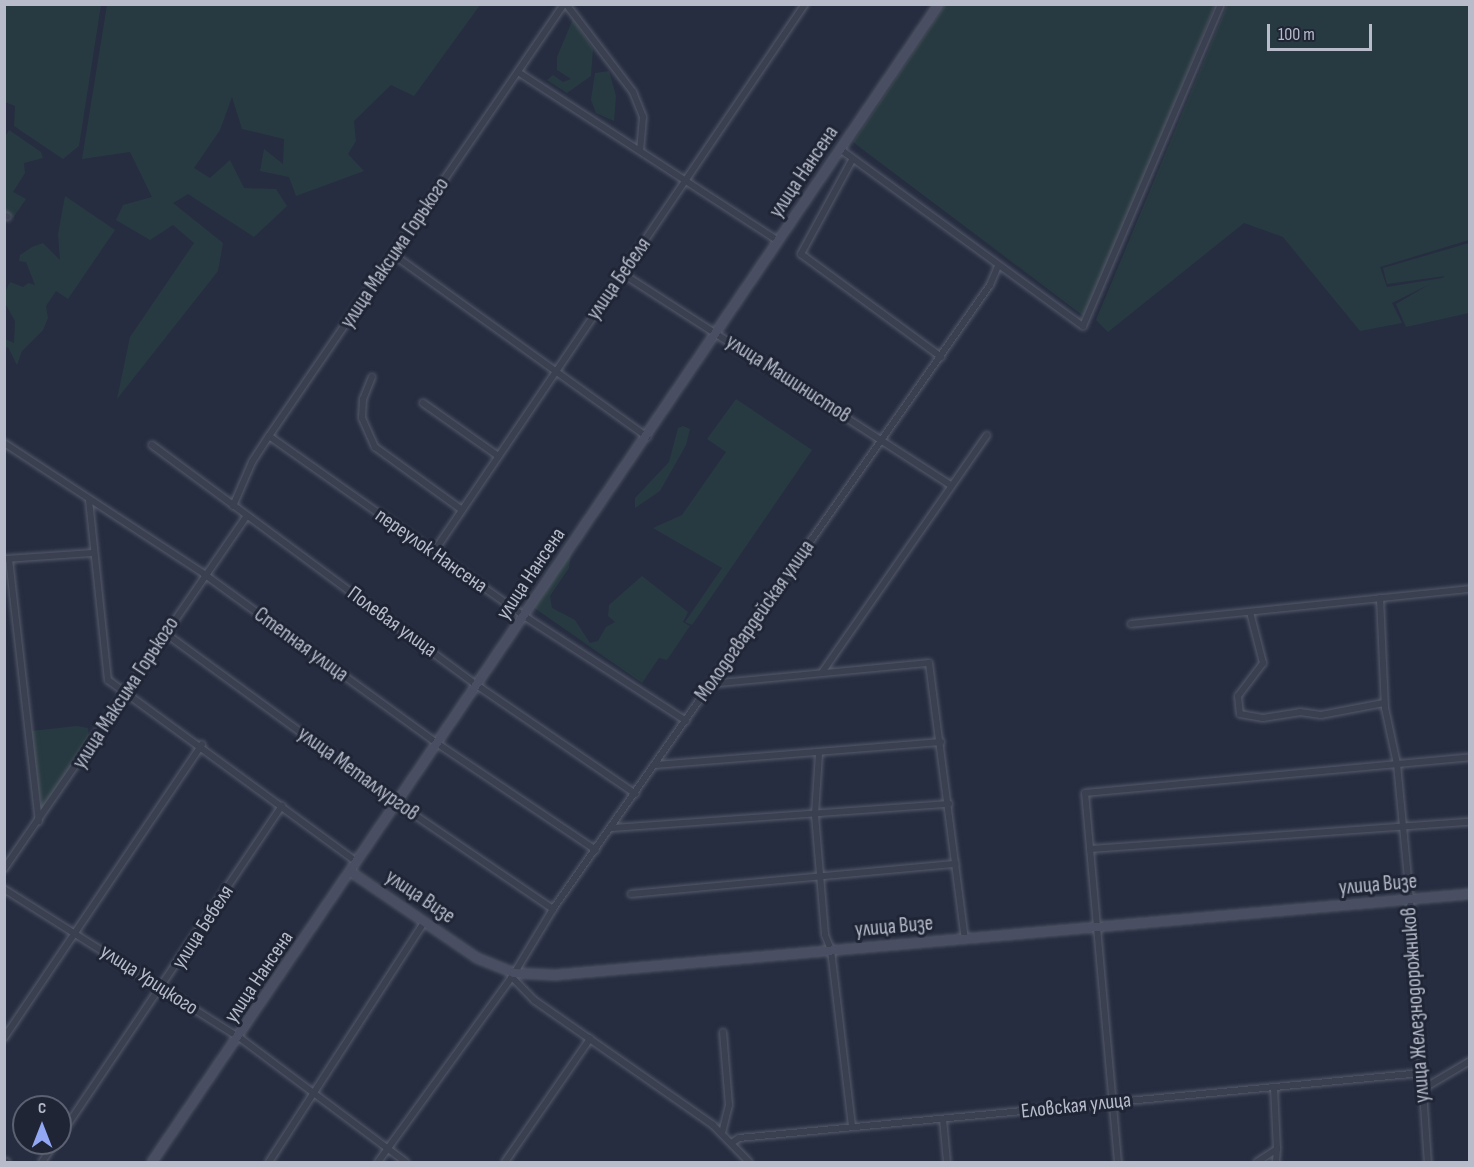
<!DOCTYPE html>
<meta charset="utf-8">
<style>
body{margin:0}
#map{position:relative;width:1474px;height:1167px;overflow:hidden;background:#262d40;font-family:"Sofia Sans Condensed",sans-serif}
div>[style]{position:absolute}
.green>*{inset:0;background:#283a41}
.roads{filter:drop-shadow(0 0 2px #555b6a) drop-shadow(0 0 2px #555b6a)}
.street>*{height:6px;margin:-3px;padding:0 3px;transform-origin:3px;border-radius:3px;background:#3b4050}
.secondary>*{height:8px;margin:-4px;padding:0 4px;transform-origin:4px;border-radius:4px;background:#494e62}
span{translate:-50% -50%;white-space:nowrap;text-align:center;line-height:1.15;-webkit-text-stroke:6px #1f2535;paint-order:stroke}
.street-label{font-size:21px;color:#b7bbca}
.frame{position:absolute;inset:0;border:6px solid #b7bbca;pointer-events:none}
.north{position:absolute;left:12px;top:1095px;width:60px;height:60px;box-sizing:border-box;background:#1f2535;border:2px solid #5c6171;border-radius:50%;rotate:0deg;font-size:16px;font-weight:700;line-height:24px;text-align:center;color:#b7bbca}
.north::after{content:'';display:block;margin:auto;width:21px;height:27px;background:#92a8f5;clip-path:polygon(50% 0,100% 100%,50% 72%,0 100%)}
.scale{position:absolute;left:1267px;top:24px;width:105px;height:27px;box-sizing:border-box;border:3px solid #b7bbca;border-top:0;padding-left:8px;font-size:18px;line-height:21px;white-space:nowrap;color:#b7bbca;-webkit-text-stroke:4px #1f2535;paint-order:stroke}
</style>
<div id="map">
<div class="green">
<div style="clip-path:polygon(4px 5px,101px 5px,79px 146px,63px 159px,14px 126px,15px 106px,5px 102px)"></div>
<div style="clip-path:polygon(107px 5px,480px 5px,414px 96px,391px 85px,354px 121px,356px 141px,348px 154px,364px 171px,296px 196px,289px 177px,260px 171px,264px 149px,283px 164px,284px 139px,242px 129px,232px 97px,220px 130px,194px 168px,210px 178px,230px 160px,244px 188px,276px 189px,287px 206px,254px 237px,188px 194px,173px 203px,223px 243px,218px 271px,117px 399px,130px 337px,194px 243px,173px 225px,150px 240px,116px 220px,123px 205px,152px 197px,130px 152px,82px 159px)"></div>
<div style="clip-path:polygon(945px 5px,1215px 5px,1086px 318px,853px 142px)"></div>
<div style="clip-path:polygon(1227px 5px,1469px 5px,1469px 240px,1380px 267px,1387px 287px,1442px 278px,1445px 276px,1387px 284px,1383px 268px,1469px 243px,1469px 313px,1406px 327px,1396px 304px,1430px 284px,1392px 303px,1402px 323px,1360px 331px,1283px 237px,1244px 223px,1108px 332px,1096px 320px)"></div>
<div style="clip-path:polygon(573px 19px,593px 49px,591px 76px,567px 93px,547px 80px,553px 75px,563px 82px,571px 79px,557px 70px,557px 57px)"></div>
<div style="clip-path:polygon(609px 71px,616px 96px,614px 121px,596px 113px,591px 100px,595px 73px)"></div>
<div style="clip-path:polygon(9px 130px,41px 152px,43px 158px,24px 163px,25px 173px,13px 192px,26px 199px,13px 218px,4px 208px,5px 137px)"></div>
<div style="clip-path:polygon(65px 196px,115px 230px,68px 299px,56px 291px,46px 306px,48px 318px,43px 330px,22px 351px,17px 365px,8px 347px,5px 349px,5px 339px,14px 343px,15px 321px,6px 305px,5px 292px,10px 282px,23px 287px,28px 283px,35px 285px,26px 262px,19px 261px,20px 255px,32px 247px,43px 243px,60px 260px,58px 234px)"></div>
<div style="clip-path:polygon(736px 399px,812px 450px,692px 625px,685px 622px,722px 568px,653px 528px,682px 515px,726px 452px,707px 439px)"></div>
<div style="clip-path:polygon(683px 426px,690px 429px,686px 445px,660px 491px,635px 508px,635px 498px,669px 462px,678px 428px)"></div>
<div style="clip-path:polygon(571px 553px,569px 568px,550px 596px,552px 608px,575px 620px,590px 643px,598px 641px,606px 627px,615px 622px,608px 616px,609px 605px,642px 576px,688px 612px,683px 622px,690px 626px,667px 660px,659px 658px,642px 683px,533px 607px)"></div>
<div style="clip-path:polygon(77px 726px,88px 728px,89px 738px,42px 810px,31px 731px)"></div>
</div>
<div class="roads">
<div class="street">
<div style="left:566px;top:4px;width:111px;rotate:52.7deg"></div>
<div style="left:633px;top:92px;width:27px;rotate:68deg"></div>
<div style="left:643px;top:117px;width:33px;rotate:95deg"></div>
<div style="left:518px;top:72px;width:310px;rotate:33deg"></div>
<div style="left:840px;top:149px;width:301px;rotate:36.1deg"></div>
<div style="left:1083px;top:326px;width:350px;rotate:-66.8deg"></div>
<div style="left:852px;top:160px;width:107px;rotate:118.5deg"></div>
<div style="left:801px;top:254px;width:174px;rotate:36.3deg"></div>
<div style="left:4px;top:215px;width:4px;rotate:27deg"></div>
<div style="left:394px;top:255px;width:312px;rotate:35.7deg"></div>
<div style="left:623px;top:274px;width:390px;rotate:32.8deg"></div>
<div style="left:372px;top:377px;width:24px;rotate:112deg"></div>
<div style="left:363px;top:399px;width:19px;rotate:93deg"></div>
<div style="left:362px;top:418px;width:32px;rotate:66deg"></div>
<div style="left:375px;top:447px;width:107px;rotate:35.9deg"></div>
<div style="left:423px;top:403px;width:92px;rotate:35.2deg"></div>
<div style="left:269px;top:436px;width:312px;rotate:35.2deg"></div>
<div style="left:524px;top:616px;width:193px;rotate:32.9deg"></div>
<div style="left:4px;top:443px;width:239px;rotate:33.2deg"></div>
<div style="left:204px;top:574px;width:289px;rotate:36deg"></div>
<div style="left:438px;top:744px;width:190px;rotate:33.9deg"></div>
<div style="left:152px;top:445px;width:405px;rotate:36.5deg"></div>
<div style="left:478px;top:686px;width:191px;rotate:34.4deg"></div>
<div style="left:89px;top:500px;width:181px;rotate:84deg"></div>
<div style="left:108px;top:680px;width:308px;rotate:36.2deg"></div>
<div style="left:233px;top:506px;width:48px;rotate:-66.6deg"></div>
<div style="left:252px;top:462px;width:31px;rotate:-57deg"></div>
<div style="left:269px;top:436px;width:523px;rotate:-55.67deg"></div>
<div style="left:433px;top:553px;width:663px;rotate:-55.88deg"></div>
<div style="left:5px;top:559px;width:88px;rotate:-3.9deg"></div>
<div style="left:9px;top:559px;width:264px;rotate:83.5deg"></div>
<div style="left:1380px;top:598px;width:110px;rotate:87.4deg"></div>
<div style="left:1385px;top:708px;width:57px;rotate:77.9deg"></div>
<div style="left:1397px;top:764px;width:137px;rotate:84.5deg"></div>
<div style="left:1410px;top:900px;width:263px;rotate:86.1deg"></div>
<div style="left:1250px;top:612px;width:53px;rotate:75.7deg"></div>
<div style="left:1263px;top:663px;width:41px;rotate:127.1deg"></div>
<div style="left:1238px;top:696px;width:18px;rotate:84deg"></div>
<div style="left:1240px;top:714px;width:23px;rotate:10deg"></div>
<div style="left:1263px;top:718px;width:37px;rotate:-9deg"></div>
<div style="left:1300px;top:712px;width:21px;rotate:8deg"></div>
<div style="left:1321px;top:715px;width:64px;rotate:-10.8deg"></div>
<div style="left:1131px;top:624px;width:341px;rotate:-5.9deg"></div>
<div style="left:165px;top:633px;width:288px;rotate:36.2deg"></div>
<div style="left:397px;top:803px;width:189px;rotate:34.2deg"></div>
<div style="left:823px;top:671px;width:287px;rotate:-55.2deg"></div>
<div style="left:710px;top:684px;width:220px;rotate:-5.5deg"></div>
<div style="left:929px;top:663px;width:278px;rotate:82.6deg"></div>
<div style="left:819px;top:754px;width:61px;rotate:93.8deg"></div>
<div style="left:815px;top:815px;width:120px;rotate:85.2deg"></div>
<div style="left:825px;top:935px;width:16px;rotate:68deg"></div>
<div style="left:831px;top:950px;width:178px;rotate:83.2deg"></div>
<div style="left:655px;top:765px;width:287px;rotate:-4.6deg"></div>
<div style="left:612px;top:828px;width:338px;rotate:-4.1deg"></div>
<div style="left:1090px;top:849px;width:381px;rotate:-4.1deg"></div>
<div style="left:4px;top:869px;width:429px;rotate:-55.5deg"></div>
<div style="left:4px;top:889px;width:279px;rotate:32.3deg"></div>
<div style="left:240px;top:1038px;width:207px;rotate:36.8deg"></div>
<div style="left:631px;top:894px;width:326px;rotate:-5.3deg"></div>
<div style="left:4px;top:1038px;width:354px;rotate:-56deg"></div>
<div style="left:1421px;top:1090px;width:57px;rotate:-30.6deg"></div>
<div style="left:943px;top:1119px;width:43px;rotate:84.7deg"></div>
<div style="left:722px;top:1133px;width:29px;rotate:-76deg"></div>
<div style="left:729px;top:1105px;width:73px;rotate:-94.7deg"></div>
<div style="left:60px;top:1136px;width:398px;rotate:-56.1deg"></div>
<div style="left:733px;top:1142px;width:7px;rotate:-34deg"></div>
<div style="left:739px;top:1138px;width:685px;rotate:-5.44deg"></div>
<div style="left:4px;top:1161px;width:3px;rotate:18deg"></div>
<div style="left:42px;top:1162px;width:23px;rotate:-56deg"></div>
<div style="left:269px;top:1162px;width:286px;rotate:-57.1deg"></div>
<div style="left:378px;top:1162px;width:228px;rotate:-54.1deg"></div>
<div style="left:505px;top:1162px;width:150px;rotate:-55.4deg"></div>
<div style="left:749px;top:1162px;width:52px;rotate:-134.2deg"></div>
<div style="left:713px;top:1125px;width:218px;rotate:-145.1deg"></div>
<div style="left:534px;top:1000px;width:32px;rotate:-134deg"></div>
<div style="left:512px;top:977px;width:79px;rotate:-58.9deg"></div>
<div style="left:553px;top:909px;width:762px;rotate:-55deg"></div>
<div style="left:990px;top:285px;width:21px;rotate:-67deg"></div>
<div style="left:1118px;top:1162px;width:370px;rotate:-95.1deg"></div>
<div style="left:1085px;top:793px;width:387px;rotate:-5.3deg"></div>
<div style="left:1257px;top:1162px;width:24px;rotate:-33deg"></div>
<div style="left:1277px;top:1149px;width:62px;rotate:-92.8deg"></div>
<div style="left:1276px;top:1162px;width:13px;rotate:-86deg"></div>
</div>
<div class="secondary">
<div style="left:351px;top:872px;width:153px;rotate:34.3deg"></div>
<div style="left:477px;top:958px;width:40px;rotate:22deg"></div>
<div style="left:514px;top:973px;width:41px;rotate:2.8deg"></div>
<div style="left:555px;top:975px;width:919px;rotate:-5.06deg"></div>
<div style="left:152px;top:1162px;width:1400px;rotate:-55.8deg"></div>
</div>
</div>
<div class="street-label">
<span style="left:804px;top:172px;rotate:-56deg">улица Нансена</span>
<span style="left:395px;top:253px;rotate:-56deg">улица Максима Горького</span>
<span style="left:619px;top:279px;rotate:-55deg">улица Бебеля</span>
<span style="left:788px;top:379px;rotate:33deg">улица Машинистов</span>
<span style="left:431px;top:551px;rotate:35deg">переулок Нансена</span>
<span style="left:531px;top:574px;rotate:-56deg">улица Нансена</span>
<span style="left:755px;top:621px;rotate:-55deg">Молодогвардейская улица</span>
<span style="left:392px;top:622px;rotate:36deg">Полевая улица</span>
<span style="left:301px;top:645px;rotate:36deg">Степная улица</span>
<span style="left:126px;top:693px;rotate:-57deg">улица Максима Горького</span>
<span style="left:358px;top:774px;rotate:36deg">улица Металлургов</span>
<span style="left:1378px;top:885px;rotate:-5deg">улица Визе</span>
<span style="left:420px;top:897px;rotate:34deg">улица Визе</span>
<span style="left:203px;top:927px;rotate:-57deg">улица Бебеля</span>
<span style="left:894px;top:927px;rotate:-5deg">улица Визе</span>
<span style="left:259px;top:977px;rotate:-56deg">улица Нансена</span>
<span style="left:149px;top:980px;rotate:33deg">улица Урицкого</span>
<span style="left:1416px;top:1005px;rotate:-94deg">улица Железнодорожников</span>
<span style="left:1076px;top:1106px;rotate:-6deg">Еловская улица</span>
</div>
<div class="frame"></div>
<div class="north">С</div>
<div class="scale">100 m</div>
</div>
